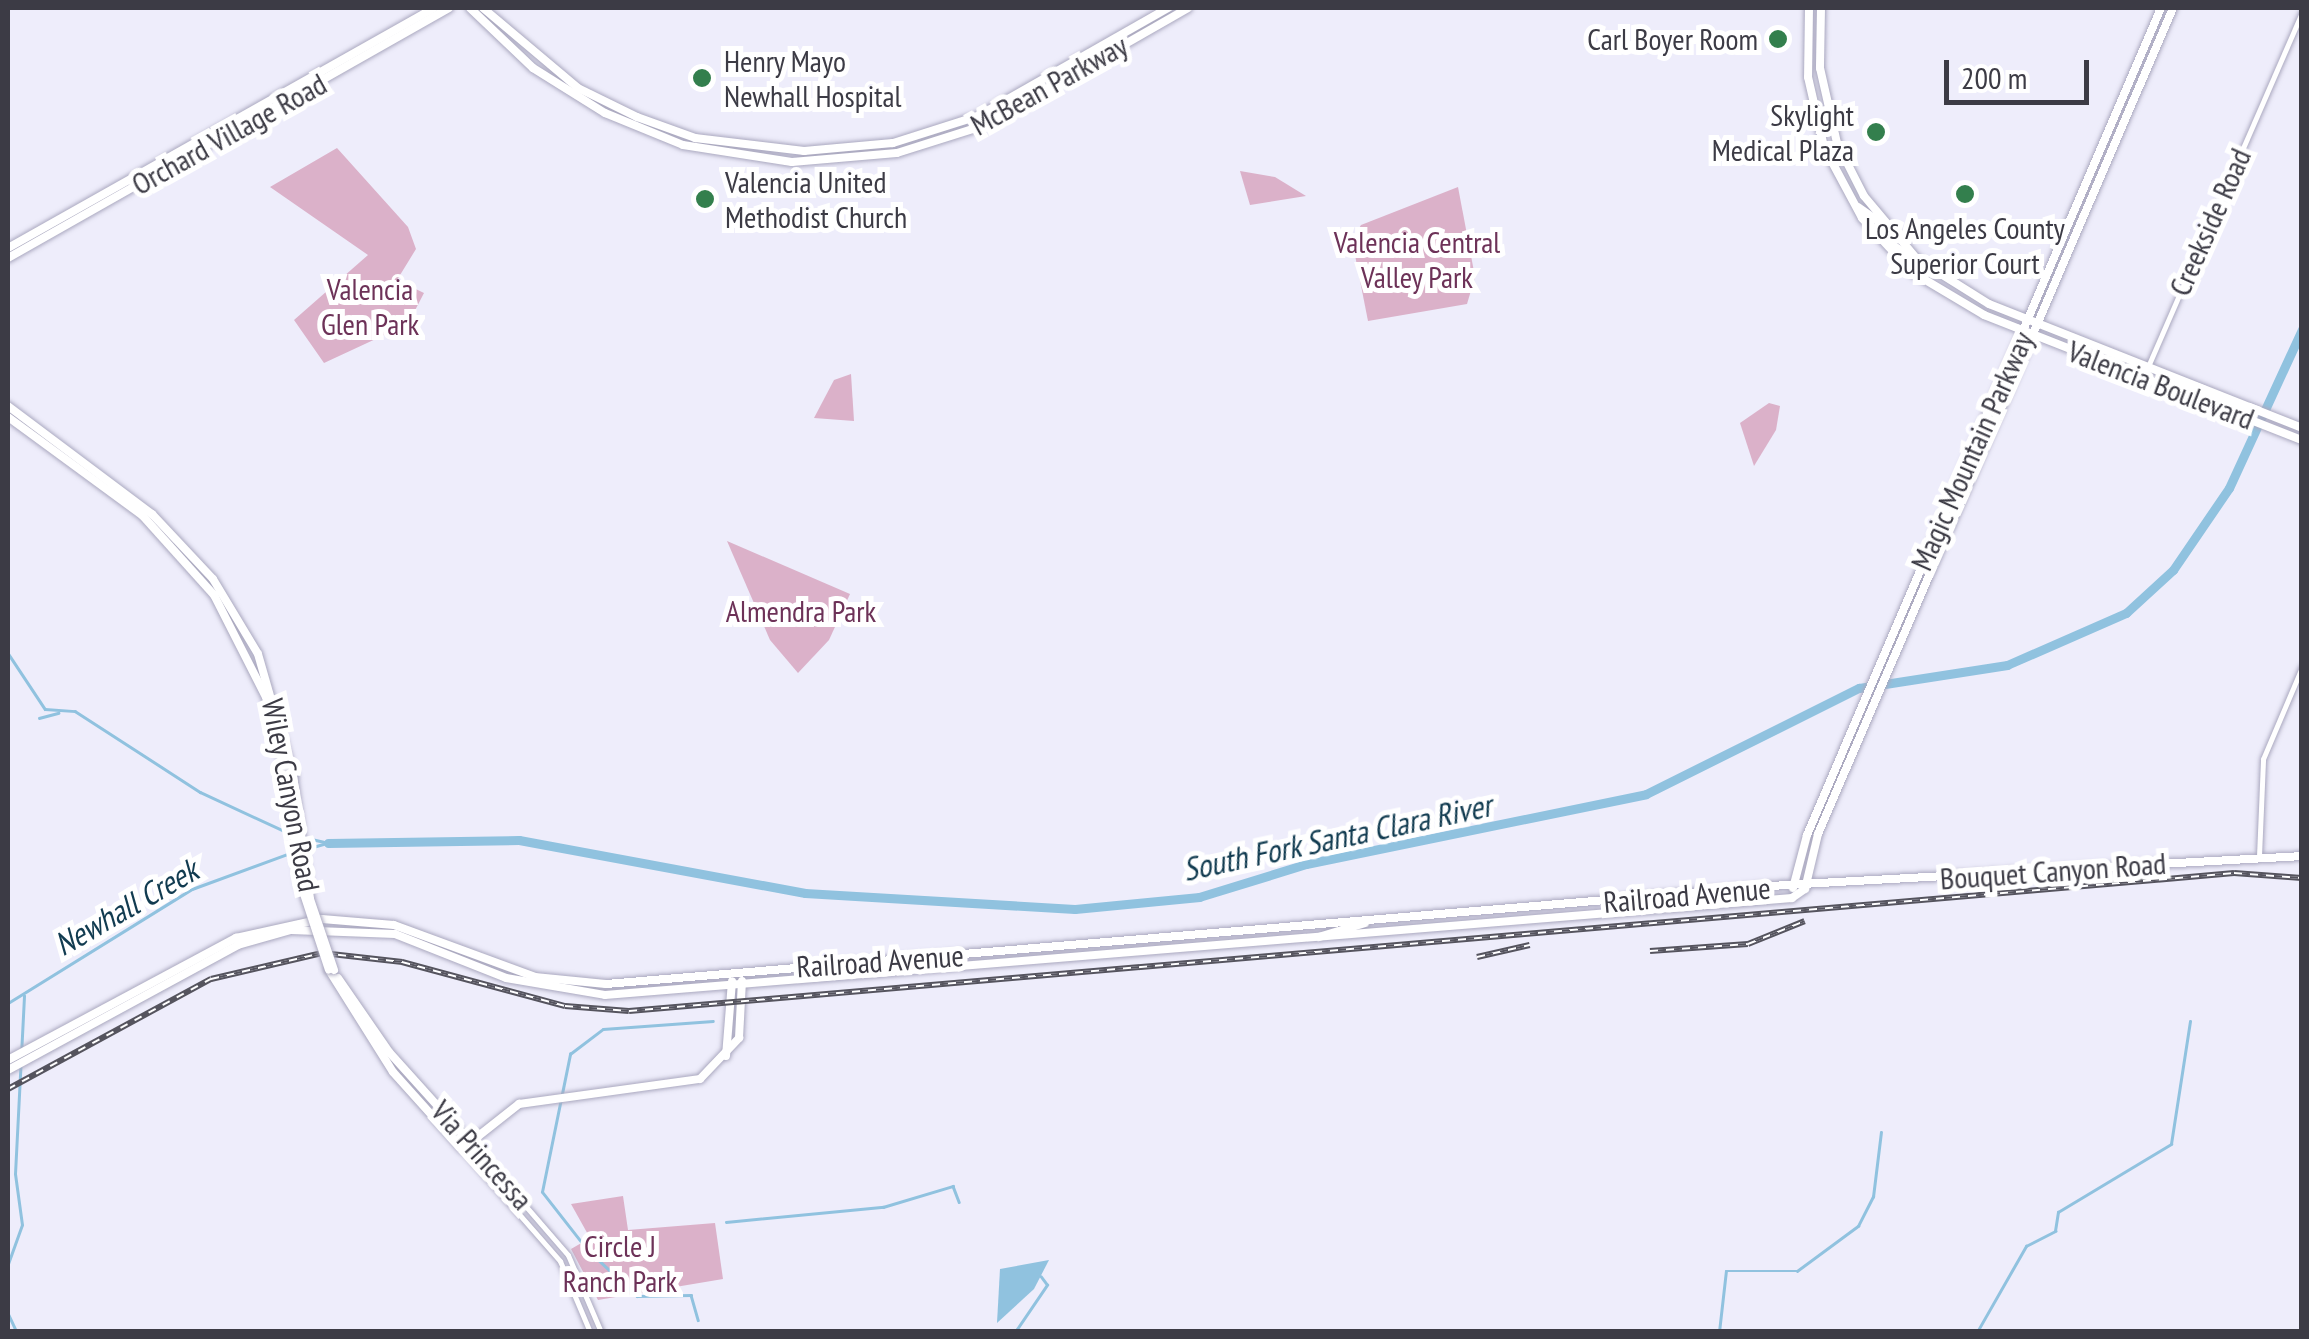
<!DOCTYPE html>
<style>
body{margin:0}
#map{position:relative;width:2309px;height:1339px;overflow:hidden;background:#eeedfb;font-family:"PT Sans Narrow",sans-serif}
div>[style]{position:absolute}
.green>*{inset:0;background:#dbb1c9}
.water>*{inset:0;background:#90c2df}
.stream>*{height:2.5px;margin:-1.25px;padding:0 1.25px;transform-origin:1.25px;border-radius:1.25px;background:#90c2df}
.river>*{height:9px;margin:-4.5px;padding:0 4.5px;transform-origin:4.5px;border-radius:4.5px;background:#90c2df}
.roads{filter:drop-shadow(0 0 2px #aaa8bf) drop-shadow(0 0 2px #aaa8bf)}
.minor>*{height:5px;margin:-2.5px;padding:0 2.5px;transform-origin:2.5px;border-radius:2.5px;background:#fff}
.major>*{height:8px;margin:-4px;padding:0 4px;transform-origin:4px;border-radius:4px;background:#fff}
.rail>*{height:6px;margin-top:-3px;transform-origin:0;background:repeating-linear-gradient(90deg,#fff 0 8px,#55545e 0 16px);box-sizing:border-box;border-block:2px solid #55545e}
.bridges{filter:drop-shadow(0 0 2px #aaa8bf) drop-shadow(0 0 2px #aaa8bf)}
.major-bridge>*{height:8px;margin:-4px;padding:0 4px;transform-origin:4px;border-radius:4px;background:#fff}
.dots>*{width:28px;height:28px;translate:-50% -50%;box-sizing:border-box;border:5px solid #fff;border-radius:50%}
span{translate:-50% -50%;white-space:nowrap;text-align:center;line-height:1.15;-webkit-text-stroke:10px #fff;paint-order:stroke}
.poi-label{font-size:30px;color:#3c3b45}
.right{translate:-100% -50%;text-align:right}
.left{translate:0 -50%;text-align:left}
.street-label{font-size:30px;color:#3c3b45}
.park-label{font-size:30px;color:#6d3258}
.water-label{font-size:32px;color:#113b50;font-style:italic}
.frame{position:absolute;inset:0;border:10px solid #3c3b45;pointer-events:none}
.scale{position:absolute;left:1944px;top:60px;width:145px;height:45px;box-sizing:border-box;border:5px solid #3c3b45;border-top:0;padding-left:12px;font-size:30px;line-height:35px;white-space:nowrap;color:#3c3b45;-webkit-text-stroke:8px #fff;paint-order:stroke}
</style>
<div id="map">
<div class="green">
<div style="clip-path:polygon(337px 148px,408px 227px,416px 249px,397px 280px,424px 293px,408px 324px,324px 363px,294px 320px,368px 255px,270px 187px)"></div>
<div style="clip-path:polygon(1240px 171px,1275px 177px,1306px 196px,1250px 205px)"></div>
<div style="clip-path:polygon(1458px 187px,1475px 277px,1467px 304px,1368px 321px,1352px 240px,1361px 225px)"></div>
<div style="clip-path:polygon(851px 374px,854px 421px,814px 418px,834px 380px)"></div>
<div style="clip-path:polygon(1769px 403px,1780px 406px,1776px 430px,1754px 466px,1740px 423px)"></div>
<div style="clip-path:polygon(727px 541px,850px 594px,829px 640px,798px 673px,770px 640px)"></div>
<div style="clip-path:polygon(623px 1196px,628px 1230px,715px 1223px,723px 1279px,598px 1300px,571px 1249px,590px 1238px,571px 1204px)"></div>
</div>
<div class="water">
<div style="clip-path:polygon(1049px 1260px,1034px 1289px,997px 1323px,1000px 1269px)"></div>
</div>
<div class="stream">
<div style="left:8px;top:653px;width:67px;rotate:56.5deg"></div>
<div style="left:45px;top:709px;width:30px;rotate:4deg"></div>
<div style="left:75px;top:711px;width:149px;rotate:32.9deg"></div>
<div style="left:200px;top:792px;width:100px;rotate:24.8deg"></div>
<div style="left:39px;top:718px;width:20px;rotate:-15deg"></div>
<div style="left:303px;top:837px;width:26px;rotate:13deg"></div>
<div style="left:306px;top:849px;width:22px;rotate:-16deg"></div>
<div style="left:8px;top:1003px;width:216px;rotate:-31.8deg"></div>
<div style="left:192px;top:889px;width:108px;rotate:-20.1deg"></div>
<div style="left:726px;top:1222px;width:158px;rotate:-5.5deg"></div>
<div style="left:883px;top:1207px;width:73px;rotate:-16.7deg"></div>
<div style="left:953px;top:1186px;width:17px;rotate:69deg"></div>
<div style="left:581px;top:1242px;width:63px;rotate:-128deg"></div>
<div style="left:542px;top:1192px;width:141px;rotate:-78.5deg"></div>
<div style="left:570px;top:1054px;width:41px;rotate:-37.1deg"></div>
<div style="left:603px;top:1029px;width:110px;rotate:-4.2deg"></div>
<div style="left:586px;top:1248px;width:70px;rotate:43.3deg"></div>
<div style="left:637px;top:1296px;width:54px;rotate:-1.1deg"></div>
<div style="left:691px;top:1295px;width:26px;rotate:74deg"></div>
<div style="left:8px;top:1264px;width:41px;rotate:-70.3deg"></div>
<div style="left:22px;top:1225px;width:51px;rotate:-97.8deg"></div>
<div style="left:15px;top:1174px;width:178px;rotate:-87.1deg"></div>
<div style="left:8px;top:1313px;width:21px;rotate:65deg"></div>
<div style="left:1015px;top:1332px;width:57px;rotate:-55.8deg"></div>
<div style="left:1047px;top:1285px;width:10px;rotate:-127deg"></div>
<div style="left:1719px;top:1332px;width:61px;rotate:-83.5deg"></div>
<div style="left:1726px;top:1271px;width:71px"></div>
<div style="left:1797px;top:1271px;width:76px;rotate:-36.4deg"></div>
<div style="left:1858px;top:1226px;width:33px;rotate:-63deg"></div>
<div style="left:1873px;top:1197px;width:65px;rotate:-83deg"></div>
<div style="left:1977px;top:1332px;width:99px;rotate:-60.3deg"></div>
<div style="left:2026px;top:1246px;width:33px;rotate:-27deg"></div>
<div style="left:2055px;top:1231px;width:19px;rotate:-81deg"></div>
<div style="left:2058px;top:1212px;width:132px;rotate:-31deg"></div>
<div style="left:2171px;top:1144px;width:124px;rotate:-81.2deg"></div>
</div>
<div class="river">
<div style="left:328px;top:843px;width:191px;rotate:-0.9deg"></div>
<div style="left:519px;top:840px;width:291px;rotate:10.5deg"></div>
<div style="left:805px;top:893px;width:270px;rotate:3.4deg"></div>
<div style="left:1075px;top:909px;width:125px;rotate:-5.5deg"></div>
<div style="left:1199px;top:897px;width:112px;rotate:-17.1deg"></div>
<div style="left:1306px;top:864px;width:347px;rotate:-11.6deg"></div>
<div style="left:1646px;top:794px;width:238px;rotate:-26.5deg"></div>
<div style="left:1859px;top:688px;width:150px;rotate:-8.8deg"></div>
<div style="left:2007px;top:665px;width:130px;rotate:-23.6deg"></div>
<div style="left:2126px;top:613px;width:64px;rotate:-42.5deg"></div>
<div style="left:2173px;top:570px;width:99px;rotate:-55.7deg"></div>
<div style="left:2229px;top:488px;width:175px;rotate:-65.3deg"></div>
</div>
<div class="roads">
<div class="minor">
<div style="left:2143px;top:378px;width:399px;rotate:-66.5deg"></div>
<div style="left:2259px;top:856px;width:97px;rotate:-87.6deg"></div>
<div style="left:2263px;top:759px;width:100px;rotate:-67deg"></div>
<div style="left:471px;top:1143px;width:148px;rotate:49.1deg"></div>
<div style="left:568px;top:1255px;width:84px;rotate:66.8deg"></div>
<div style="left:462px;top:1149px;width:149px;rotate:48.8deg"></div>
<div style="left:560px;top:1261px;width:77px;rotate:67.1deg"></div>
</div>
<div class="major">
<div style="left:470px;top:8px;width:87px;rotate:43.6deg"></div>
<div style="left:533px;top:68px;width:85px;rotate:32deg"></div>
<div style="left:605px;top:113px;width:84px;rotate:22.3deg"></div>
<div style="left:683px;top:145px;width:110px;rotate:8.9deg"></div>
<div style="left:792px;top:162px;width:105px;rotate:-4.9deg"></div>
<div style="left:897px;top:153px;width:89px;rotate:-17.6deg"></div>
<div style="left:982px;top:126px;width:237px;rotate:-29.8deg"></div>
<div style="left:483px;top:8px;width:124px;rotate:40.1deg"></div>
<div style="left:578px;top:88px;width:66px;rotate:26.2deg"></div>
<div style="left:637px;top:117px;width:62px;rotate:19.9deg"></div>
<div style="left:695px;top:138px;width:110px;rotate:6.8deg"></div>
<div style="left:804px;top:151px;width:89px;rotate:-5.1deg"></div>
<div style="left:893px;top:143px;width:89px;rotate:-17.6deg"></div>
<div style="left:978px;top:116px;width:219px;rotate:-29.6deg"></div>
<div style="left:1809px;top:8px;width:69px;rotate:90.8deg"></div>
<div style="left:1808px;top:77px;width:72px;rotate:77.1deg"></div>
<div style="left:1824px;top:147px;width:81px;rotate:61.8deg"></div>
<div style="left:1862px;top:218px;width:74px;rotate:47.2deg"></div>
<div style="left:1912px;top:272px;width:84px;rotate:30.8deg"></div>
<div style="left:1984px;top:315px;width:342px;rotate:21.5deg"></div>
<div style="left:1821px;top:8px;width:60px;rotate:91deg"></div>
<div style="left:1820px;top:68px;width:77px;rotate:77.2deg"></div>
<div style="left:1837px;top:143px;width:59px;rotate:63deg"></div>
<div style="left:1864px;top:196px;width:82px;rotate:49.9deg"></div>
<div style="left:1917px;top:259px;width:85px;rotate:32deg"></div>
<div style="left:1989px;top:304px;width:337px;rotate:21.6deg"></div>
<div style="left:1858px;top:207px;width:32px;rotate:35deg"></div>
<div style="left:1873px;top:233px;width:47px;rotate:32deg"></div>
<div style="left:8px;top:248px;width:489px;rotate:-29.4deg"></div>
<div style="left:8px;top:258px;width:507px;rotate:-29.55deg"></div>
<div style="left:8px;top:406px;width:180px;rotate:36.9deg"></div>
<div style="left:152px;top:514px;width:89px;rotate:46.8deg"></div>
<div style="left:213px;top:579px;width:87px;rotate:59deg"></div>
<div style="left:258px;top:654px;width:127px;rotate:74deg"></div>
<div style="left:8px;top:417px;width:166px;rotate:36.2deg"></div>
<div style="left:142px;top:515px;width:108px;rotate:48deg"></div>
<div style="left:214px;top:595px;width:114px;rotate:63deg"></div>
<div style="left:266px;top:697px;width:82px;rotate:75.1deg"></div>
<div style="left:1793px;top:888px;width:55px;rotate:-75.2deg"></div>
<div style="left:1807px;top:835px;width:900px;rotate:-66.83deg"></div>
<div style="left:1805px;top:889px;width:57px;rotate:-76.7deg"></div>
<div style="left:1818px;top:834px;width:899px;rotate:-66.74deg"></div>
<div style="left:1319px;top:937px;width:48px;rotate:-16.9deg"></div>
<div style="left:329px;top:970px;width:120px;rotate:57.9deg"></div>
<div style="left:393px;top:1072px;width:103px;rotate:48.1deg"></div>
<div style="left:462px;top:1149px;width:73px;rotate:-38.3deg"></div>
<div style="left:519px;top:1104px;width:183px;rotate:-7.9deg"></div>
<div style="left:700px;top:1079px;width:57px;rotate:-46.4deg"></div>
<div style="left:739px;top:1038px;width:57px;rotate:-87deg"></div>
<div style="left:338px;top:978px;width:90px;rotate:55.4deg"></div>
<div style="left:389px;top:1052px;width:121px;rotate:48deg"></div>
<div style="left:726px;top:1056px;width:75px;rotate:-85.4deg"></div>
<div style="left:8px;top:1060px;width:259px;rotate:-28.2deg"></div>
<div style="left:236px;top:938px;width:88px;rotate:-12.5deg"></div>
<div style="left:322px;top:919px;width:72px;rotate:4.8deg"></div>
<div style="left:394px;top:925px;width:150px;rotate:20.2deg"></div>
<div style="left:535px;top:977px;width:71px;rotate:5.6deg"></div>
<div style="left:606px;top:984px;width:1182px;rotate:-4.8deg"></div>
<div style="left:1784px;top:885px;width:519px;rotate:-3.2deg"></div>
<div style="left:8px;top:1070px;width:262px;rotate:-28.5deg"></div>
<div style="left:238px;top:945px;width:55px;rotate:-15.8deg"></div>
<div style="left:291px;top:930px;width:104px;rotate:2.2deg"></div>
<div style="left:395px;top:934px;width:119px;rotate:21.6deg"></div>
<div style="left:506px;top:978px;width:100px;rotate:9.7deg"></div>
<div style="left:605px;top:995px;width:1191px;rotate:-4.67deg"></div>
<div style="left:1792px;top:898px;width:16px;rotate:-35deg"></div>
</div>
</div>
<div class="rail">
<div style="left:1650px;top:951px;width:98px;rotate:-4.1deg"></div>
<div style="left:1748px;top:944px;width:61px;rotate:-22deg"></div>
<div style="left:1477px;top:957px;width:54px;rotate:-12.8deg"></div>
<div style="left:8px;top:1089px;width:231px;rotate:-28.5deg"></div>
<div style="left:211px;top:979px;width:114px;rotate:-13.2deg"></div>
<div style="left:322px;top:953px;width:81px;rotate:6.4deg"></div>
<div style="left:402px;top:962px;width:169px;rotate:15.1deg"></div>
<div style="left:565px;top:1006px;width:64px;rotate:4.5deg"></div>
<div style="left:629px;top:1011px;width:1611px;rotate:-4.91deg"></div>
<div style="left:2234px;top:873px;width:68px;rotate:4.2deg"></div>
</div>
<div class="bridges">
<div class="major-bridge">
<div style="left:287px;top:776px;width:110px;rotate:82.7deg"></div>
<div style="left:301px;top:885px;width:89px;rotate:71.8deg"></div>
<div style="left:293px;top:776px;width:124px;rotate:82.1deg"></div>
<div style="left:310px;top:899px;width:75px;rotate:71.3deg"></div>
</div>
</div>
<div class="dots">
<div style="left:1778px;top:39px;background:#337f4d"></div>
<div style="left:702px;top:78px;background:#337f4d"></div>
<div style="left:1876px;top:132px;background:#337f4d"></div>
<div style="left:1965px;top:194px;background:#337f4d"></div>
<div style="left:705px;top:199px;background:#337f4d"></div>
</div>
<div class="poi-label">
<span class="right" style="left:1758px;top:39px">Carl Boyer Room</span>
<span class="left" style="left:724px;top:78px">Henry Mayo<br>Newhall Hospital</span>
<span class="right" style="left:1854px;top:132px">Skylight<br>Medical Plaza</span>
<span class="left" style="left:725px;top:199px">Valencia United<br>Methodist Church</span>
<span style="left:1965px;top:245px">Los Angeles County<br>Superior Court</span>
</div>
<div class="street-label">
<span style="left:1049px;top:85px;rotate:-29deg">McBean Parkway</span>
<span style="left:229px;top:134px;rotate:-29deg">Orchard Village Road</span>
<span style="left:2210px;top:222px;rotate:-66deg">Creekside Road</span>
<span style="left:2161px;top:385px;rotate:21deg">Valencia Boulevard</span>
<span style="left:1972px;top:451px;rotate:-66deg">Magic Mountain Parkway</span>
<span style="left:291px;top:795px;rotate:79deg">Wiley Canyon Road</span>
<span style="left:2053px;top:871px;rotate:-4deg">Bouquet Canyon Road</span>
<span style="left:1687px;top:895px;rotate:-5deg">Railroad Avenue</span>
<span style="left:880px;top:961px;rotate:-4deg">Railroad Avenue</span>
<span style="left:482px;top:1155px;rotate:48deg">Via Princessa</span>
</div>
<div class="park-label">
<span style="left:1417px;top:259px">Valencia Central<br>Valley Park</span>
<span style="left:370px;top:306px">Valencia<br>Glen Park</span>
<span style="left:801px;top:611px">Almendra Park</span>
<span style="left:620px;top:1263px">Circle J<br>Ranch Park</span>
</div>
<div class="water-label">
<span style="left:1337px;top:837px;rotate:-12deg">South Fork Santa Clara River</span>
<span style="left:126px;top:907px;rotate:-30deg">Newhall Creek</span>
</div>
<div class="frame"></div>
<div class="scale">200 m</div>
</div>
